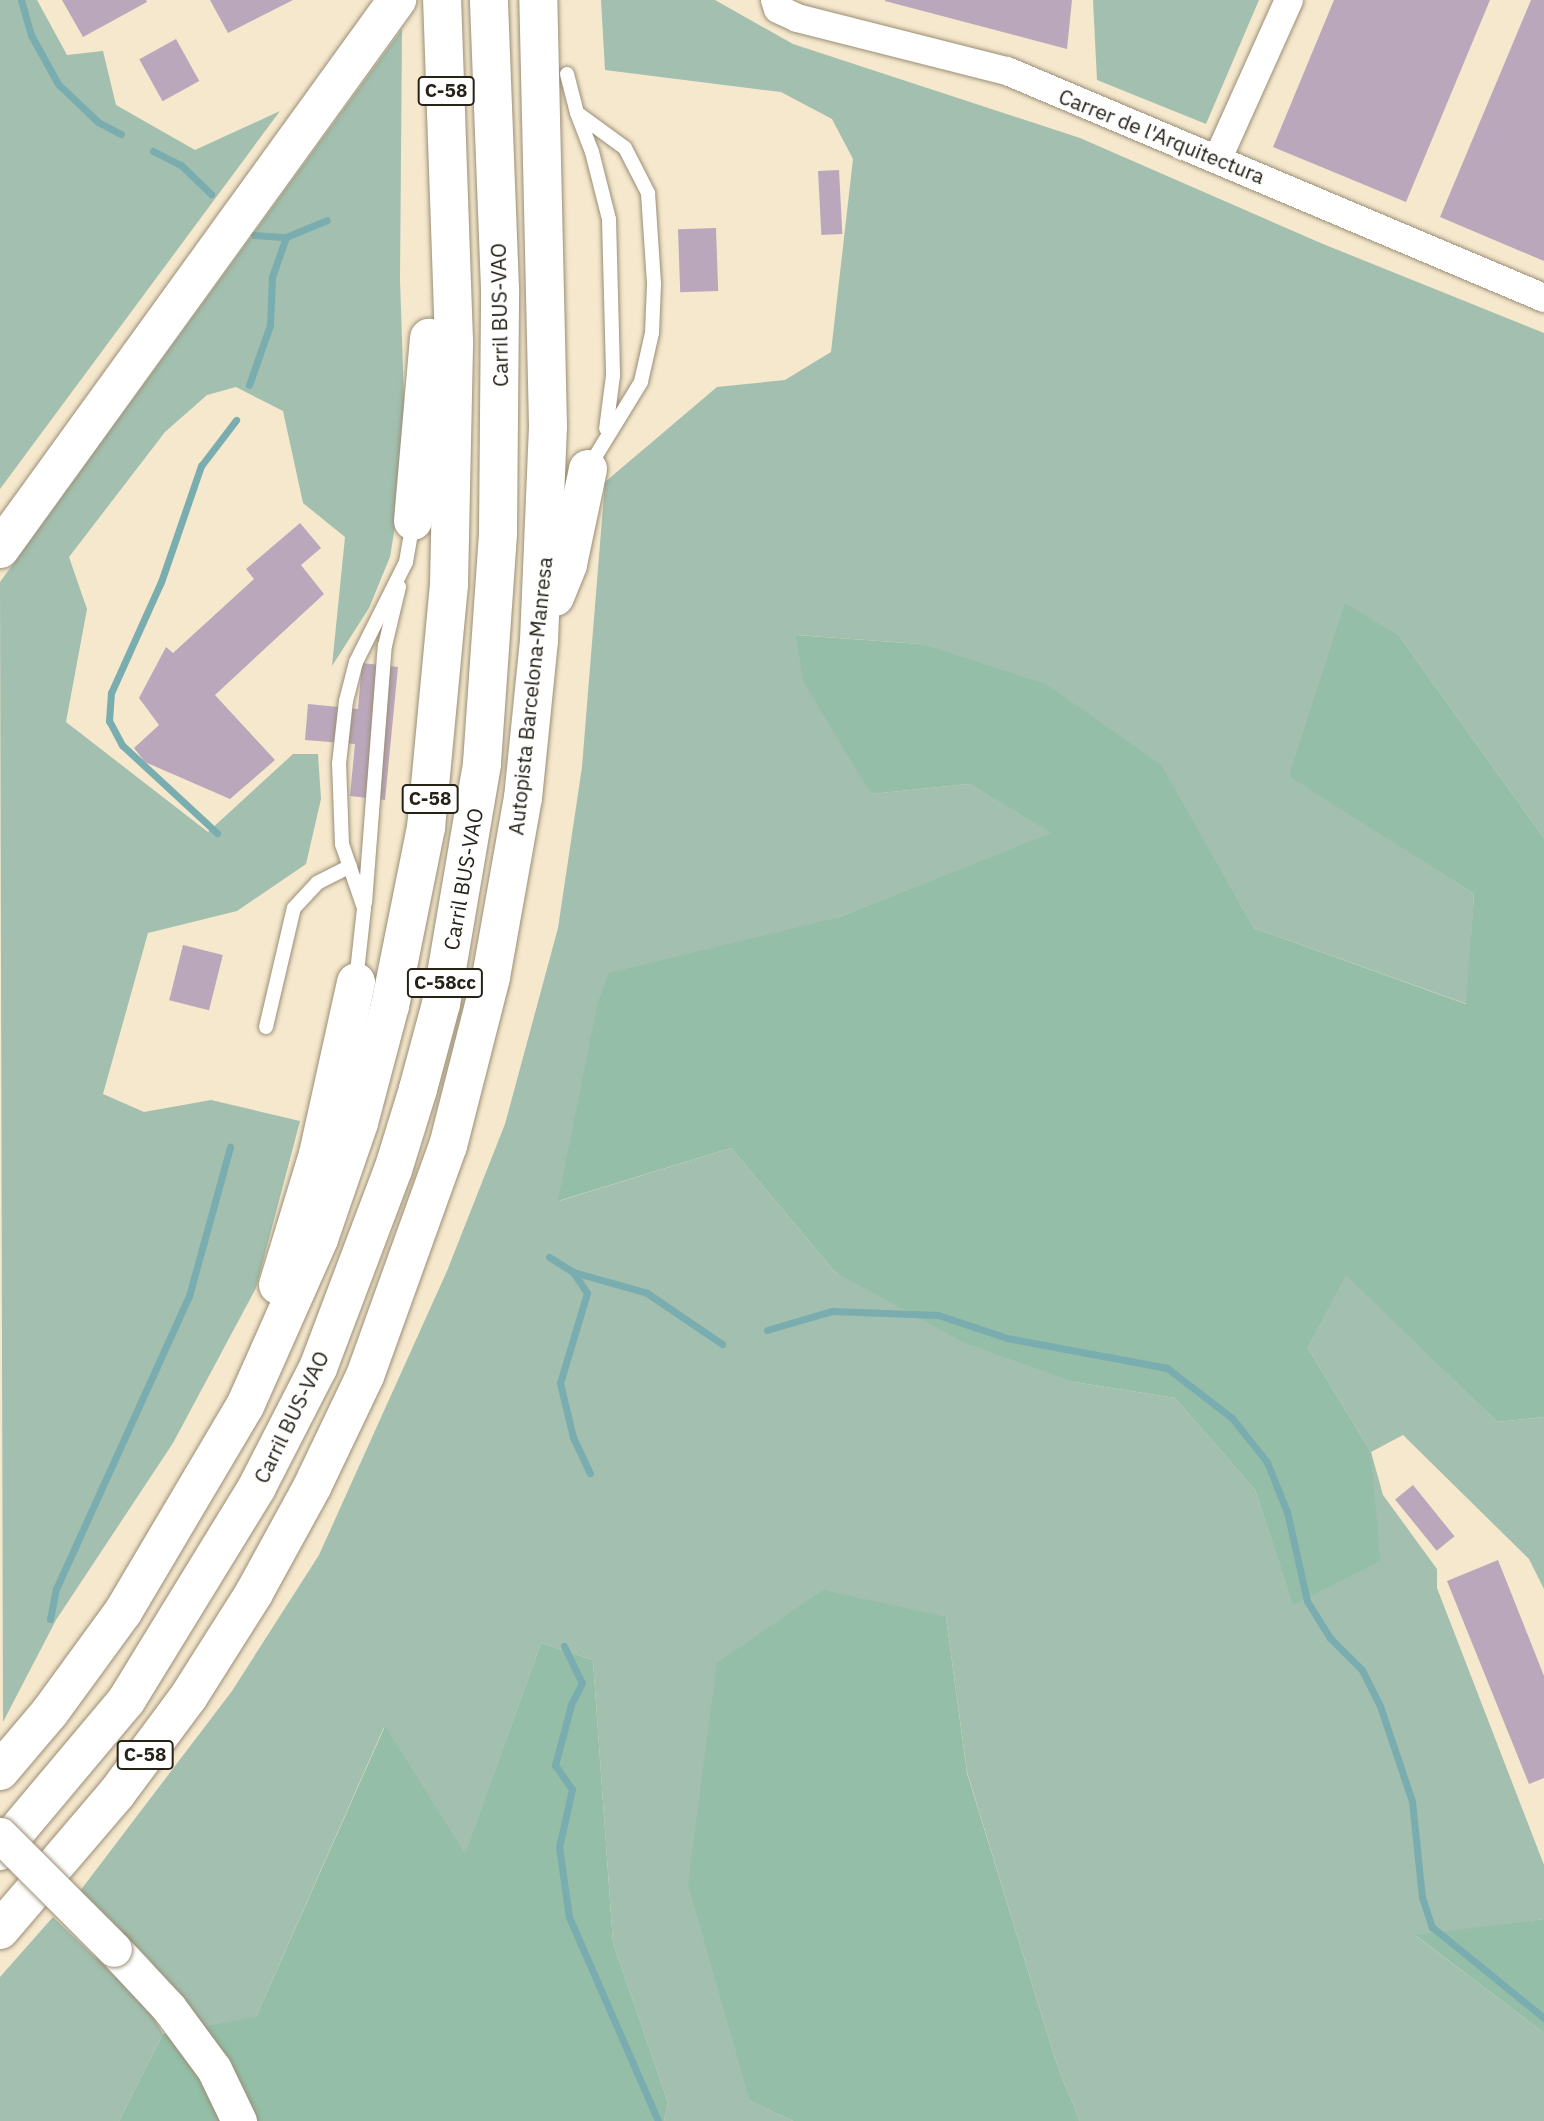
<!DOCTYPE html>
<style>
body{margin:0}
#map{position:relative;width:1544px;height:2121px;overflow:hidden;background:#f5e8cd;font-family:"IBM Plex Sans",sans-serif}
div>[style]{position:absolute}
.green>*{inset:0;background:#a2bfaf}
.forest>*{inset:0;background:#94bea7}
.stream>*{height:7px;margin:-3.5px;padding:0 3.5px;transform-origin:3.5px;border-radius:3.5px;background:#79adaf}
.building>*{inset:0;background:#bba7bb;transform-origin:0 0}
.roads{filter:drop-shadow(0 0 2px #9a8e76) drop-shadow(0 0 2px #9a8e76)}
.service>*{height:14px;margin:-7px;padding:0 7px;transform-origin:7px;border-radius:7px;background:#fff}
.minor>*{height:28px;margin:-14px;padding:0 14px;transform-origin:14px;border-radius:14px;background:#fff}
.tertiary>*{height:35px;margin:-17.5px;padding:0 17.5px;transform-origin:17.5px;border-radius:17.5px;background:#fff}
.secondary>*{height:38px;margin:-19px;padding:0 19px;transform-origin:19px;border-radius:19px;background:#fff}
.trunk>*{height:38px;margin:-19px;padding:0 19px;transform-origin:19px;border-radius:19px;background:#fff}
.motorway>*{height:38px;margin:-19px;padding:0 19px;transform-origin:19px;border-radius:19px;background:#fff}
.bridges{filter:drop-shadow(0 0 2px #9a8e76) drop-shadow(0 0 2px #9a8e76)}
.tertiary-bridge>*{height:35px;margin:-17.5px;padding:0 17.5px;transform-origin:17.5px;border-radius:17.5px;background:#fff}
span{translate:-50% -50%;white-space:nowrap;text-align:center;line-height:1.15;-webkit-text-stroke:7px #fff;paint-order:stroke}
.shield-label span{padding:2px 5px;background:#fff;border:2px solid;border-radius:5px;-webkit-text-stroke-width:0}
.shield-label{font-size:19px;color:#262218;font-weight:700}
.street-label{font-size:21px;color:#262218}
</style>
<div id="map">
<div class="green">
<div style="clip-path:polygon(0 0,37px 0,67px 55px,103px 51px,116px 105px,195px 150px,280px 111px,0 489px)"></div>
<div style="clip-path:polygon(601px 0,715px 0,793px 44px,1080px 138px,1323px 244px,1544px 333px,1544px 838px,1400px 637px,1289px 775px,1474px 894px,1467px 1004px,1254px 928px,1160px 765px,921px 644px,797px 635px,871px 794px,969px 784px,1052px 833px,836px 918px,559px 1201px,731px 1148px,835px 1272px,1074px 1382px,1175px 1398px,1255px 1490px,1293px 1604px,1371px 1452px,1308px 1348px,1346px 1274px,1497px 1422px,1544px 1417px,1544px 1589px,1529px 1559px,1403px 1435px,1371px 1452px,1383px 1495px,1437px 1569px,1437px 1588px,1544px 1865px,1544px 1919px,1416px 1936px,1544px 2033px,1544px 2121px,1080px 2121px,1058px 2068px,967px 1772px,946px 1617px,750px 2101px,793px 2121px,664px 2121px,668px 2102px,613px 1943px,593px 1660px,541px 1643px,465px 1855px,384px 1727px,256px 2017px,213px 2043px,148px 1958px,80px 1891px,232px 1691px,319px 1555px,447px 1271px,505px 1124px,558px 928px,582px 767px,605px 482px,717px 387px,785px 380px,831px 352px,853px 159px,832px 119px,781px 92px,605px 70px)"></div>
<div style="clip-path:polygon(1093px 0,1259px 0,1206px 124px,1097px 80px)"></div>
<div style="clip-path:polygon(402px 29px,400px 280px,406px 459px,390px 557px,369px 608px,332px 666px,345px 537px,303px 503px,283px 411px,236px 387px,207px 395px,165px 432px,69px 557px,87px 609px,66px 722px,208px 832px,293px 754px,318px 754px,321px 799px,306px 864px,237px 911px,148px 933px,103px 1094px,144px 1112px,211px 1100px,300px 1121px,256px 1288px,173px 1443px,56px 1620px,3px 1722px,0 582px)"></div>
<div style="clip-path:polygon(53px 1917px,148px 2008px,163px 2034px,119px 2121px,0 2121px,0 1977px)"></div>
</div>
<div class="forest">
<div style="clip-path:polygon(1345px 603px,1400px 637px,1544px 838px,1544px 1417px,1497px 1422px,1346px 1275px,1308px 1348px,1371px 1452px,1380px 1561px,1293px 1605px,1255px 1490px,1175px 1398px,1074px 1382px,965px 1343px,835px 1272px,731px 1148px,558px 1201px,598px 1002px,609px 973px,836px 918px,1051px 833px,969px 784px,871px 794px,803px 681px,796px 635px,921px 644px,1046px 684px,1161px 765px,1254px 928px,1466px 1004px,1474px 894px,1289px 776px)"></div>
<div style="clip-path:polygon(823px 1590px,946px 1617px,967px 1773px,1058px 2068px,1080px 2121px,793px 2121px,750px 2101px,688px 1884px,717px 1663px)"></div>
<div style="clip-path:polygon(541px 1643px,593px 1660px,613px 1943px,668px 2102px,664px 2121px,119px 2121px,163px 2034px,256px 2017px,385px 1726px,465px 1854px)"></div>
<div style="clip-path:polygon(1544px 1919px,1544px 2033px,1415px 1935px)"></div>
</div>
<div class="stream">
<div style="left:21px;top:0;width:36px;rotate:74deg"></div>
<div style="left:31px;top:35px;width:56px;rotate:61.1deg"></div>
<div style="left:58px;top:84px;width:55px;rotate:43.5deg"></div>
<div style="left:98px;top:122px;width:26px;rotate:28deg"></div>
<div style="left:153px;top:151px;width:31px;rotate:27deg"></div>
<div style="left:181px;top:165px;width:42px;rotate:44deg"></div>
<div style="left:254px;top:235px;width:32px;rotate:4deg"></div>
<div style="left:286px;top:237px;width:44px;rotate:-22.5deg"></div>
<div style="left:249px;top:385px;width:64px;rotate:-70.7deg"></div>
<div style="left:270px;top:325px;width:48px;rotate:-87.6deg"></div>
<div style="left:272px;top:277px;width:42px;rotate:-70.7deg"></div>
<div style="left:217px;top:833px;width:129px;rotate:-137.2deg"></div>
<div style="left:122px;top:745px;width:27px;rotate:-118deg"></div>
<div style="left:109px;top:721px;width:28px;rotate:-86deg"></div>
<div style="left:111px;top:693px;width:122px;rotate:-65.8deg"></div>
<div style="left:161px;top:582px;width:123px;rotate:-71deg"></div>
<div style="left:201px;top:466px;width:58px;rotate:-52.7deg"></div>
<div style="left:549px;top:1257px;width:28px;rotate:32deg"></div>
<div style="left:573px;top:1272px;width:77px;rotate:15.8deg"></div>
<div style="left:647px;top:1293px;width:91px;rotate:34.2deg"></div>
<div style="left:573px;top:1272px;width:25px;rotate:56deg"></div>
<div style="left:587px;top:1293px;width:94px;rotate:106.7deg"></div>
<div style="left:560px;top:1383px;width:56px;rotate:76.5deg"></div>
<div style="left:573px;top:1437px;width:40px;rotate:65deg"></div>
<div style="left:767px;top:1330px;width:68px;rotate:-16.3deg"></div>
<div style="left:832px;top:1311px;width:106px;rotate:2.2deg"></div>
<div style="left:938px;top:1315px;width:73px;rotate:18.4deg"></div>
<div style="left:1007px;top:1338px;width:163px;rotate:10.6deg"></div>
<div style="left:1167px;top:1368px;width:82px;rotate:37.6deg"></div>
<div style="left:1232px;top:1418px;width:56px;rotate:51.5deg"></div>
<div style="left:1267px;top:1462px;width:54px;rotate:68.2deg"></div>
<div style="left:1287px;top:1512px;width:91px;rotate:77.3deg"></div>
<div style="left:1307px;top:1601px;width:44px;rotate:58.1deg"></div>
<div style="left:1330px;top:1638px;width:45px;rotate:45deg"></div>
<div style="left:1362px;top:1670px;width:40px;rotate:63.4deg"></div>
<div style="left:1380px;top:1706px;width:100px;rotate:71.4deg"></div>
<div style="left:1412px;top:1801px;width:97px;rotate:84.1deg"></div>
<div style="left:1422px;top:1897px;width:32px;rotate:72deg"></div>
<div style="left:1432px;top:1927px;width:144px;rotate:39.1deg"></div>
<div style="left:50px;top:1619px;width:31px;rotate:-79deg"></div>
<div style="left:56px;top:1589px;width:322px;rotate:-65.6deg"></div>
<div style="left:189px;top:1296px;width:155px;rotate:-74.6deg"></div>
<div style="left:564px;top:1646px;width:41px;rotate:64.1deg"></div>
<div style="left:582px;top:1683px;width:25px;rotate:117deg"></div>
<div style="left:571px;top:1705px;width:62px;rotate:104.9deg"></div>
<div style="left:555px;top:1765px;width:29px;rotate:55deg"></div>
<div style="left:572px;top:1789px;width:59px;rotate:102.6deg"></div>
<div style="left:559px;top:1847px;width:71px;rotate:81.9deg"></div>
<div style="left:569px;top:1917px;width:223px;rotate:66.4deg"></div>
</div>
<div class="building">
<div style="clip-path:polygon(62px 0,146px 0,147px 2px,83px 37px)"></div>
<div style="clip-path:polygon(210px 0,293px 0,228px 33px)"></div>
<div style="clip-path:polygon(1072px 0,1067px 49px,885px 1px,885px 0)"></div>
<div style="clip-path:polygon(1334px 0,1490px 0,1406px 202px,1273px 147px)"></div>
<div style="clip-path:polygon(1531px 0,1544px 0,1544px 261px,1440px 217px)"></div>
<div style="left:176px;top:39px;width:48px;height:42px;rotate:61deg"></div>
<div style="left:839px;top:170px;width:64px;height:21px;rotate:87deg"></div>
<div style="left:716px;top:228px;width:63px;height:38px;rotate:88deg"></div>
<div style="clip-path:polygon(300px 523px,321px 548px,301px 565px,324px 594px,215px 695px,275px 760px,230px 799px,145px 762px,134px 748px,159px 725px,139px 698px,166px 647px,173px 653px,254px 579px,246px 569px)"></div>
<div style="clip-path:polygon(362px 663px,398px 667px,385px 800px,350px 796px,355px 744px,305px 740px,308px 704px,358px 709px)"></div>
<div style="left:183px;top:945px;width:41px;height:57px;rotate:14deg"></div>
<div style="left:1413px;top:1485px;width:66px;height:23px;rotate:51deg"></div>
<div style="clip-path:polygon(1498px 1560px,1544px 1676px,1544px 1778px,1529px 1784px,1447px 1581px)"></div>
</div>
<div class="roads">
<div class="service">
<div style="left:567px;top:74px;width:40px;rotate:75.6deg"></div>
<div style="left:577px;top:113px;width:59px;rotate:36.1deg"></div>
<div style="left:625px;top:148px;width:51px;rotate:62.9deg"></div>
<div style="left:648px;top:193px;width:91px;rotate:86.2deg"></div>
<div style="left:654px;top:284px;width:49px;rotate:92.3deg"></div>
<div style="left:652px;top:333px;width:50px;rotate:102.7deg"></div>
<div style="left:641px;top:382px;width:100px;rotate:121.5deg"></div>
<div style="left:577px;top:113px;width:42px;rotate:69deg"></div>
<div style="left:592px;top:152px;width:69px;rotate:75.8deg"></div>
<div style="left:609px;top:219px;width:157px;rotate:88.5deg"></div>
<div style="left:613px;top:376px;width:53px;rotate:97.5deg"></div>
<div style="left:365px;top:903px;width:258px;rotate:-85.6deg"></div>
<div style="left:385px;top:646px;width:61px;rotate:-76.7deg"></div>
<div style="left:356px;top:981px;width:73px;rotate:-83.7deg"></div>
<div style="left:364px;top:908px;width:68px;rotate:-109deg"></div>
<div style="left:342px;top:844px;width:80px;rotate:-92.1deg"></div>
<div style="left:339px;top:764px;width:63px;rotate:-83.7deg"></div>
<div style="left:346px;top:701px;width:40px;rotate:-75.6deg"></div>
<div style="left:356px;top:662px;width:112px;rotate:-63.4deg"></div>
<div style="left:406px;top:562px;width:41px;rotate:-80.1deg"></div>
<div style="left:266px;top:1027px;width:122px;rotate:-76.8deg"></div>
<div style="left:294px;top:908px;width:34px;rotate:-47deg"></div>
<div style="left:317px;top:883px;width:37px;rotate:-27deg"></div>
</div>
<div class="minor">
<div style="left:775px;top:0;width:9px;rotate:72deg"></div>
<div style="left:778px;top:9px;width:21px;rotate:25deg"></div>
<div style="left:797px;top:18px;width:217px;rotate:14.2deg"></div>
<div style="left:1007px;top:71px;width:583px;rotate:22.91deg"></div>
<div style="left:1218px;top:158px;width:173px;rotate:-65.8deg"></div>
</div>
<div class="tertiary">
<div style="left:114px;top:1949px;width:81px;rotate:47deg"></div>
<div style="left:169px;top:2008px;width:76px;rotate:53.6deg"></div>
<div style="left:214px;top:2069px;width:58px;rotate:64.3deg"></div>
</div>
<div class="secondary">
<div style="left:0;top:549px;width:678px;rotate:-54.13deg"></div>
</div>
<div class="trunk">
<div style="left:0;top:1851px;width:196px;rotate:-50deg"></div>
<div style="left:126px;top:1701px;width:251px;rotate:-58.5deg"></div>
<div style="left:257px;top:1487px;width:134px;rotate:-62.9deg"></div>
<div style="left:318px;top:1368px;width:212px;rotate:-69.3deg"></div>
<div style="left:393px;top:1170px;width:85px;rotate:-72.8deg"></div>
<div style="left:418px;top:1089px;width:88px;rotate:-74.9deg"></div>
<div style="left:441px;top:1004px;width:244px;rotate:-80.3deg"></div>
<div style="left:482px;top:763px;width:231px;rotate:-86deg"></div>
<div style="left:498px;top:533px;width:244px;rotate:-89.5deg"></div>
<div style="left:500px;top:289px;width:289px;rotate:-92.2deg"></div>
</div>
<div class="motorway">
<div style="left:413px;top:521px;width:184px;rotate:-85deg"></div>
<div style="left:555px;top:597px;width:35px;rotate:-68deg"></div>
<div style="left:568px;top:564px;width:97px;rotate:-78.1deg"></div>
<div style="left:278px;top:1285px;width:137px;rotate:-73deg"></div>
<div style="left:318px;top:1154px;width:176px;rotate:-77.5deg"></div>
<div style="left:0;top:1771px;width:77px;rotate:-49.7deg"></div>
<div style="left:50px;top:1712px;width:124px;rotate:-53.9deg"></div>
<div style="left:123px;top:1612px;width:239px;rotate:-59.4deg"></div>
<div style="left:245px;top:1406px;width:183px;rotate:-66.1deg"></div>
<div style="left:319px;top:1239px;width:123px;rotate:-71deg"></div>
<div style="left:359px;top:1123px;width:121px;rotate:-75.2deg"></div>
<div style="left:390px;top:1006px;width:182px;rotate:-78.6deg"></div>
<div style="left:426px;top:828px;width:244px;rotate:-84.6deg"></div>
<div style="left:449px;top:585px;width:244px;rotate:-88.8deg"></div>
<div style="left:454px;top:341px;width:341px;rotate:-92deg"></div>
<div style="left:0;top:1930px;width:180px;rotate:-49.5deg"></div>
<div style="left:117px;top:1793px;width:121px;rotate:-53.4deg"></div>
<div style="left:189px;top:1696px;width:122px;rotate:-57.7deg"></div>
<div style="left:254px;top:1593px;width:121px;rotate:-61.3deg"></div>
<div style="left:312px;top:1487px;width:123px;rotate:-64.5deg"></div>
<div style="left:365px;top:1376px;width:245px;rotate:-70.2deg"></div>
<div style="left:448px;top:1146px;width:174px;rotate:-75.7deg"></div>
<div style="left:491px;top:977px;width:182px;rotate:-79.9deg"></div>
<div style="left:523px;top:798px;width:158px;rotate:-84.2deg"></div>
<div style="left:539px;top:641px;width:215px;rotate:-87.6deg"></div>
<div style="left:548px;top:426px;width:426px;rotate:-91.3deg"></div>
</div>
</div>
<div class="bridges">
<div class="tertiary-bridge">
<div style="left:0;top:1835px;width:161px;rotate:45deg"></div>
</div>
</div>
<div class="shield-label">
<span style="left:446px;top:91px">C-58</span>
<span style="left:430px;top:799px">C-58</span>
<span style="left:445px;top:983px">C-58cc</span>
<span style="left:145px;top:1755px">C-58</span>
</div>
<div class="street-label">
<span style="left:1162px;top:136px;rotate:22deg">Carrer de l'Arquitectura</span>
<span style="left:499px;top:315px;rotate:-91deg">Carril BUS-VAO</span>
<span style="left:530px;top:696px;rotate:-84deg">Autopista Barcelona-Manresa</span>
<span style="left:463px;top:879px;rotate:-80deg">Carril BUS-VAO</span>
<span style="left:291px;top:1417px;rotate:-64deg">Carril BUS-VAO</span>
</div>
</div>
